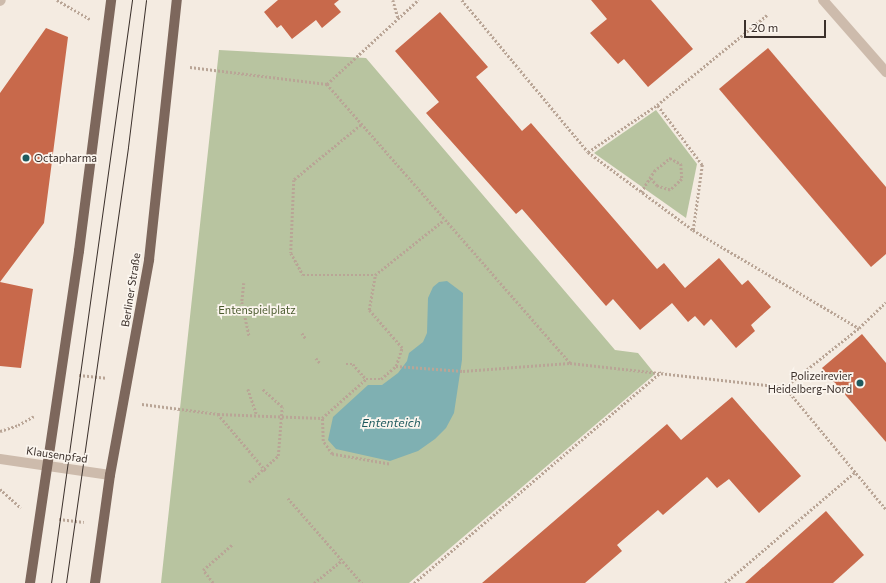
<!DOCTYPE html>
<meta charset="utf-8">
<style>
body{margin:0}
#map{position:relative;width:886px;height:583px;overflow:hidden;background:#f4ebe1;font-family:Commissioner,sans-serif}
div>[style]{position:absolute}
.green>*{inset:0;background:#b8c4a0}
.water>*{inset:0;background:#7fb0b2}
.building>*{inset:0;background:#c8694b}
.path>*{height:2.5px;margin-top:-1.25px;transform-origin:0;background:repeating-linear-gradient(90deg,#b9a596 0 2px,transparent 0 4px)}
.street>*{height:10px;margin:-5px;padding:0 5px;transform-origin:5px;border-radius:5px;background:#cdbbac}
.primary>*{height:10px;margin:-5px;padding:0 5px;transform-origin:5px;border-radius:5px;background:#7d675c}
.tram>*{height:1px;margin:-0.5px;padding:0 0.5px;transform-origin:0.5px;border-radius:0.5px;background:#3b302b}
.dots>*{width:11px;height:11px;translate:-50% -50%;box-sizing:border-box;border:2px solid #fbf5ee;border-radius:50%}
span{translate:-50% -50%;white-space:nowrap;text-align:center;line-height:1.15;-webkit-text-stroke:3.5px #fbf5ee;paint-order:stroke}
.poi-label{font-size:11px;color:#3b302b}
.left{translate:0 -50%;text-align:left}
.right{translate:-100% -50%;text-align:right}
.street-label{font-size:11px;color:#3b302b}
.park-label{font-size:11px;color:#4a5a2e}
.water-label{font-size:12px;color:#1f5a5e;font-style:italic}
.scale{position:absolute;left:744px;top:20px;width:82px;height:18px;box-sizing:border-box;border:2px solid #3b302b;border-top:0;padding-left:5px;font-size:12px;line-height:14px;white-space:nowrap;color:#3b302b;-webkit-text-stroke:3px #fbf5ee;paint-order:stroke}
</style>
<div id="map">
<div class="green">
<div style="clip-path:polygon(219px 50px,366px 58px,615px 350px,638px 353px,655px 374px,409px 583px,161px 583px)"></div>
<div style="clip-path:polygon(656px 110px,697px 164px,686px 218px,594px 153px)"></div>
</div>
<div class="water">
<div style="clip-path:polygon(447px 281px,463px 293px,462px 360px,454px 413px,446px 428px,435px 439px,418px 451px,390px 461px,336px 449px,328px 440px,333px 417px,368px 385px,382px 385px,398px 373px,407px 361px,409px 353px,423px 342px,427px 333px,428px 298px,433px 287px,439px 282px)"></div>
</div>
<div class="building">
<div style="clip-path:polygon(278px 0,339px 0,334px 4px,341px 12px,322px 28px,316px 20px,292px 39px,281px 25px,277px 28px,264px 12px)"></div>
<div style="clip-path:polygon(591px 0,651px 0,693px 49px,648px 87px,624px 59px,618px 64px,590px 33px,607px 19px)"></div>
<div style="clip-path:polygon(440px 12px,488px 67px,476px 77px,522px 131px,531px 123px,657px 269px,664px 263px,685px 288px,719px 258px,742px 285px,748px 280px,771px 307px,751px 325px,755px 331px,736px 348px,711px 319px,704px 326px,695px 316px,688px 322px,672px 303px,640px 330px,613px 299px,606px 306px,522px 209px,516px 214px,426px 113px,439px 102px,395px 51px)"></div>
<div style="clip-path:polygon(46px 28px,68px 37px,44px 223px,0 282px,33px 289px,21px 368px,0 366px,0 93px)"></div>
<div style="clip-path:polygon(768px 48px,886px 187px,886px 254px,871px 267px,719px 89px)"></div>
<div style="clip-path:polygon(862px 334px,886px 363px,886px 442px,822px 368px)"></div>
<div style="clip-path:polygon(732px 397px,801px 476px,759px 513px,729px 479px,717px 488px,707px 477px,663px 515px,658px 510px,617px 545px,622px 551px,585px 583px,482px 583px,667px 424px,681px 440px)"></div>
<div style="clip-path:polygon(826px 511px,864px 555px,833px 583px,745px 583px)"></div>
</div>
<div class="path">
<div style="left:57px;top:0;width:38px;rotate:30deg"></div>
<div style="left:393px;top:0;width:18px;rotate:74deg"></div>
<div style="left:462px;top:0;width:197px;rotate:50.3deg"></div>
<div style="left:588px;top:152px;width:131px;rotate:36.6deg"></div>
<div style="left:693px;top:230px;width:193px;rotate:30.6deg"></div>
<div style="left:190px;top:67px;width:138px;rotate:7.1deg"></div>
<div style="left:327px;top:84px;width:370px;rotate:48.9deg"></div>
<div style="left:570px;top:363px;width:216px;rotate:6.4deg"></div>
<div style="left:785px;top:387px;width:95px;rotate:-38.6deg"></div>
<div style="left:859px;top:328px;width:37px;rotate:-44deg"></div>
<div style="left:327px;top:84px;width:124px;rotate:-42.7deg"></div>
<div style="left:361px;top:125px;width:87px;rotate:140.6deg"></div>
<div style="left:294px;top:180px;width:73px;rotate:92.4deg"></div>
<div style="left:291px;top:253px;width:25px;rotate:61deg"></div>
<div style="left:303px;top:275px;width:72px"></div>
<div style="left:588px;top:152px;width:83px;rotate:-34.3deg"></div>
<div style="left:641px;top:192px;width:25px;rotate:-58deg"></div>
<div style="left:654px;top:171px;width:21px;rotate:-39deg"></div>
<div style="left:670px;top:158px;width:13px;rotate:29deg"></div>
<div style="left:681px;top:164px;width:15px;rotate:86deg"></div>
<div style="left:682px;top:179px;width:16px;rotate:137deg"></div>
<div style="left:670px;top:190px;width:14px;rotate:-163deg"></div>
<div style="left:657px;top:186px;width:11px;rotate:-131deg"></div>
<div style="left:693px;top:230px;width:66px;rotate:-82.1deg"></div>
<div style="left:702px;top:165px;width:75px;rotate:-126.9deg"></div>
<div style="left:657px;top:105px;width:142px;rotate:-39.3deg"></div>
<div style="left:244px;top:283px;width:19px;rotate:96deg"></div>
<div style="left:242px;top:302px;width:35px;rotate:78deg"></div>
<div style="left:302px;top:333px;width:7px;rotate:56deg"></div>
<div style="left:316px;top:358px;width:6px;rotate:51deg"></div>
<div style="left:346px;top:364px;width:7px"></div>
<div style="left:353px;top:364px;width:20px;rotate:49deg"></div>
<div style="left:396px;top:366px;width:67px;rotate:4.3deg"></div>
<div style="left:463px;top:371px;width:107px;rotate:-4.3deg"></div>
<div style="left:79px;top:375px;width:27px;rotate:6deg"></div>
<div style="left:785px;top:387px;width:158px;rotate:50.4deg"></div>
<div style="left:248px;top:389px;width:28px;rotate:71deg"></div>
<div style="left:142px;top:404px;width:77px;rotate:7.5deg"></div>
<div style="left:218px;top:414px;width:104px;rotate:2.2deg"></div>
<div style="left:218px;top:414px;width:76px;rotate:49.8deg"></div>
<div style="left:0;top:431px;width:19px;rotate:-18deg"></div>
<div style="left:18px;top:425px;width:18px;rotate:-29deg"></div>
<div style="left:389px;top:464px;width:58px;rotate:-170deg"></div>
<div style="left:332px;top:454px;width:16px;rotate:-125deg"></div>
<div style="left:323px;top:441px;width:23px;rotate:-92deg"></div>
<div style="left:322px;top:418px;width:59px;rotate:-41.6deg"></div>
<div style="left:366px;top:379px;width:15px"></div>
<div style="left:381px;top:379px;width:20px;rotate:-41deg"></div>
<div style="left:396px;top:366px;width:19px;rotate:-72deg"></div>
<div style="left:402px;top:348px;width:50px;rotate:-131deg"></div>
<div style="left:369px;top:310px;width:36px;rotate:-80deg"></div>
<div style="left:375px;top:275px;width:88px;rotate:-38.6deg"></div>
<div style="left:249px;top:482px;width:39px;rotate:-42deg"></div>
<div style="left:278px;top:456px;width:49px;rotate:-85.3deg"></div>
<div style="left:282px;top:407px;width:27px;rotate:-138deg"></div>
<div style="left:0;top:489px;width:28px;rotate:42deg"></div>
<div style="left:288px;top:498px;width:113px;rotate:49deg"></div>
<div style="left:59px;top:519px;width:25px;rotate:7deg"></div>
<div style="left:213px;top:583px;width:16px;rotate:-128deg"></div>
<div style="left:203px;top:570px;width:40px;rotate:-41deg"></div>
<div style="left:314px;top:583px;width:36px;rotate:-39deg"></div>
<div style="left:414px;top:583px;width:325px;rotate:-40.5deg"></div>
<div style="left:725px;top:583px;width:170px;rotate:-40.5deg"></div>
</div>
<div class="street">
<div style="left:823px;top:0;width:96px;rotate:48.8deg"></div>
<div style="left:0;top:1px;width:1px;rotate:-45deg"></div>
<div style="left:0;top:459px;width:111px;rotate:8.3deg"></div>
</div>
<div class="primary">
<div style="left:30px;top:583px;width:336px;rotate:-81.6deg"></div>
<div style="left:79px;top:251px;width:253px;rotate:-82.7deg"></div>
<div style="left:95px;top:583px;width:109px;rotate:-82.1deg"></div>
<div style="left:110px;top:475px;width:219px;rotate:-79.7deg"></div>
<div style="left:149px;top:260px;width:262px;rotate:-83.9deg"></div>
</div>
<div class="tram">
<div style="left:51px;top:583px;width:589px;rotate:-82.09deg"></div>
<div style="left:66px;top:583px;width:440px;rotate:-81.9deg"></div>
<div style="left:128px;top:147px;width:148px;rotate:-83deg"></div>
</div>
<div class="dots">
<div style="left:26px;top:158px;background:#1f5a5e"></div>
<div style="left:860px;top:383px;background:#1f5a5e"></div>
</div>
<div class="poi-label">
<span class="left" style="left:34px;top:158px">Octapharma</span>
<span class="right" style="left:852px;top:383px">Polizeirevier<br>Heidelberg-Nord</span>
</div>
<div class="street-label">
<span style="left:131px;top:290px;rotate:-81deg">Berliner Straße</span>
<span style="left:57px;top:455px;rotate:8deg">Klausenpfad</span>
</div>
<div class="park-label">
<span style="left:257px;top:310px">Entenspielplatz</span>
</div>
<div class="water-label">
<span style="left:391px;top:423px">Ententeich</span>
</div>
<div class="scale">20 m</div>
</div>
